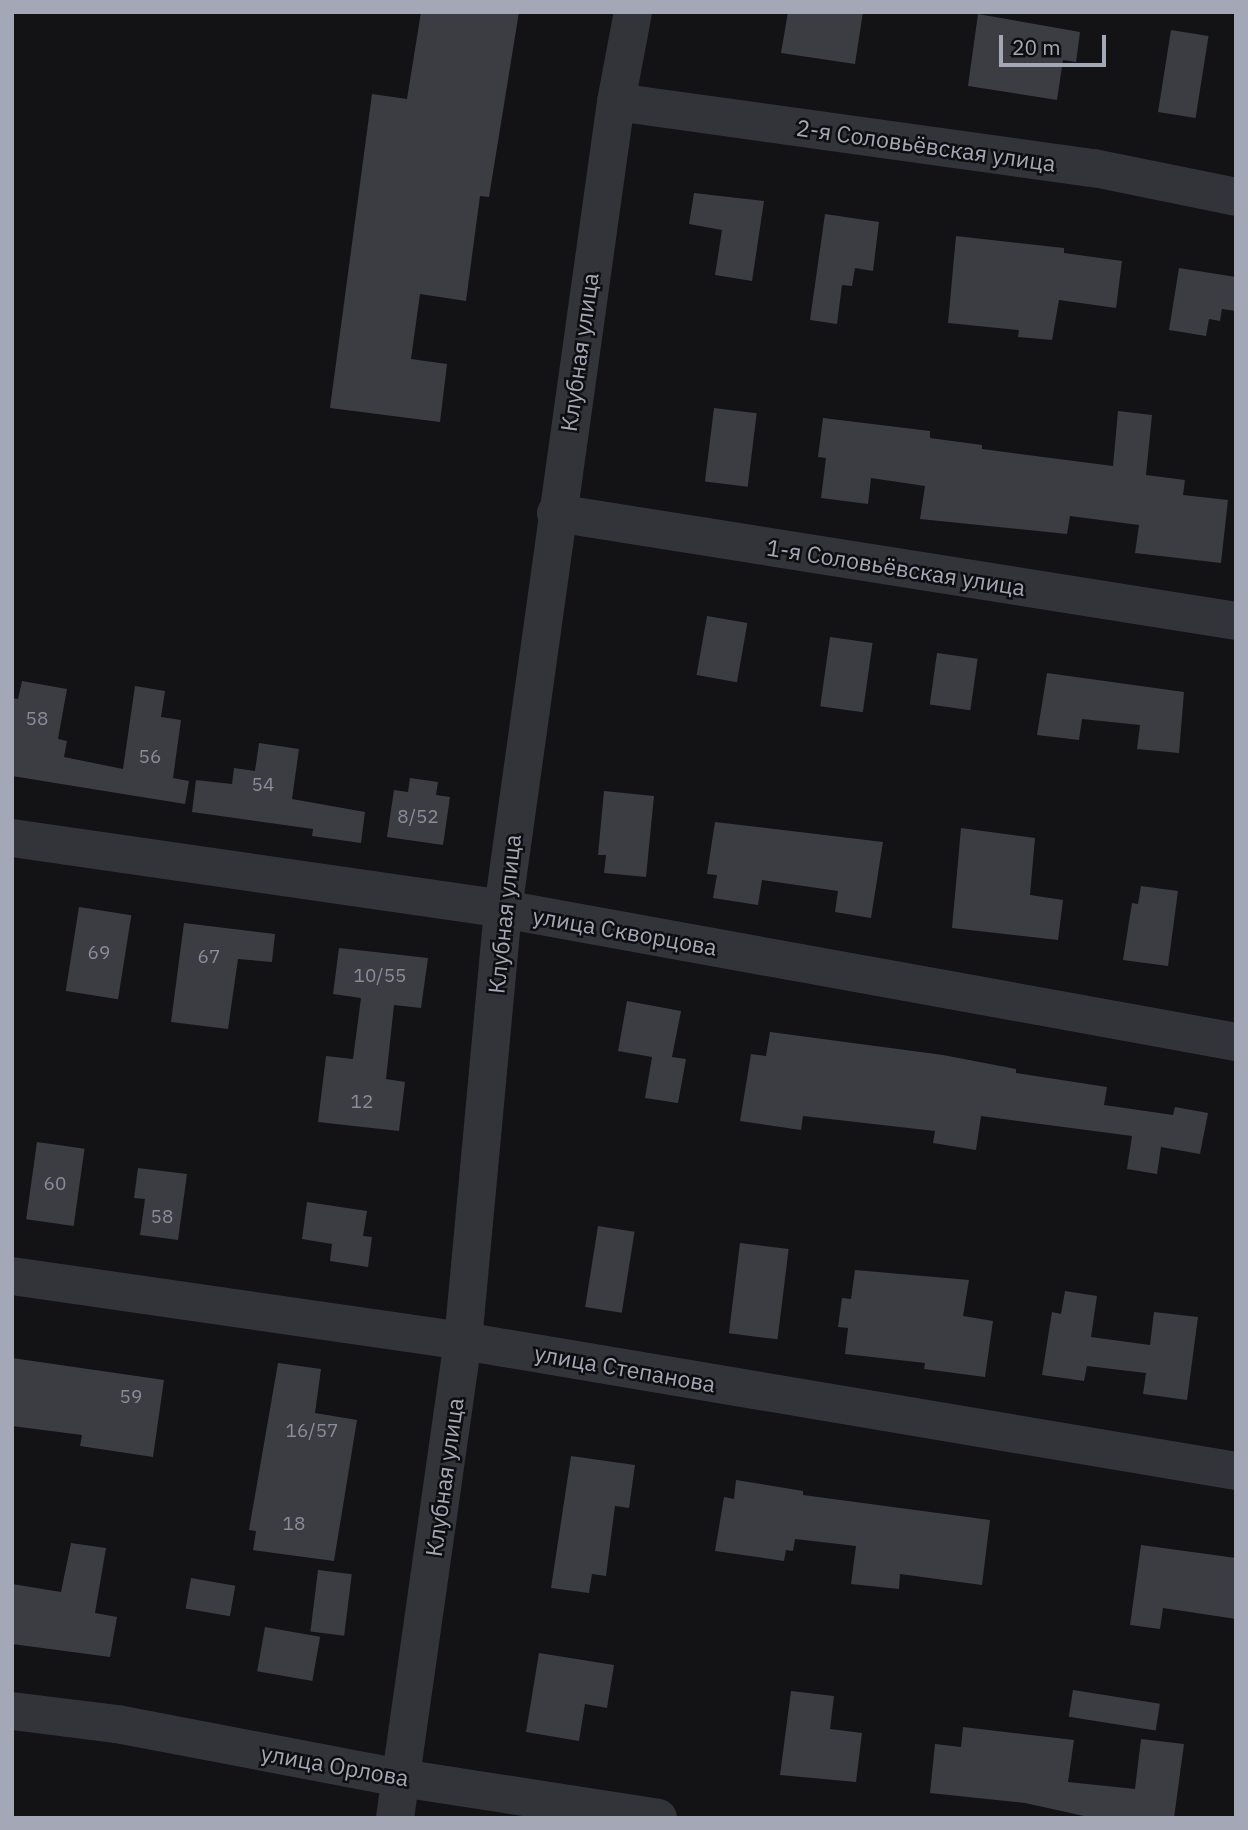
<!DOCTYPE html>
<meta charset="utf-8">
<style>
body{margin:0}
#map{position:relative;width:1248px;height:1830px;overflow:hidden;background:#131315;font-family:"IBM Plex Sans",sans-serif}
div>[style]{position:absolute}
.building>*{inset:0;background:#3c3d42;transform-origin:0 0}
.street>*{height:38px;margin:-19px;padding:0 19px;transform-origin:19px;border-radius:19px;background:#33343a}
span{translate:-50% -50%;white-space:nowrap;text-align:center;line-height:1.15;-webkit-text-stroke:5px #0e0e10;paint-order:stroke}
.number-label{font-size:19px;color:#898c99}
.number-label span{-webkit-text-stroke-width:0}
.street-label{font-size:23px;color:#a3a7b6}
.frame{position:absolute;inset:0;border:14px solid #a3a7b6;pointer-events:none}
.scale{position:absolute;left:999px;top:35px;width:107px;height:32px;box-sizing:border-box;border:4px solid #a3a7b6;border-top:0;padding-left:9px;font-size:21px;line-height:24px;white-space:nowrap;color:#a3a7b6;-webkit-text-stroke:5px #0e0e10;paint-order:stroke}
</style>
<div id="map">
<div class="building">
<div style="clip-path:polygon(421px 12px,519px 12px,489px 197px,480px 196px,466px 301px,420px 294px,411px 359px,447px 364px,440px 422px,330px 408px,372px 94px,407px 99px)"></div>
<div style="clip-path:polygon(788px 12px,863px 12px,855px 64px,781px 53px)"></div>
<div style="clip-path:polygon(978px 14px,1080px 32px,1076px 62px,1063px 60px,1057px 100px,968px 86px)"></div>
<div style="left:1171px;top:30px;width:38px;height:83px;rotate:9deg"></div>
<div style="clip-path:polygon(694px 193px,764px 201px,752px 281px,715px 275px,722px 230px,689px 224px)"></div>
<div style="clip-path:polygon(825px 214px,879px 222px,873px 271px,855px 268px,852px 286px,842px 285px,837px 324px,810px 320px)"></div>
<div style="clip-path:polygon(956px 236px,1064px 248px,1064px 253px,1122px 261px,1116px 308px,1059px 300px,1052px 340px,1018px 337px,1019px 330px,948px 323px)"></div>
<div style="clip-path:polygon(1179px 268px,1236px 277px,1236px 311px,1222px 309px,1220px 321px,1209px 319px,1206px 336px,1169px 330px)"></div>
<div style="left:714px;top:408px;width:43px;height:74px;rotate:7deg"></div>
<div style="clip-path:polygon(1118px 411px,1152px 415px,1146px 475px,1185px 480px,1183px 495px,1228px 500px,1221px 563px,1135px 553px,1139px 525px,1070px 516px,1067px 534px,920px 519px,925px 486px,871px 478px,868px 504px,821px 498px,826px 458px,818px 457px,823px 418px,930px 431px,930px 438px,982px 445px,982px 449px,1113px 466px)"></div>
<div style="left:707px;top:616px;width:41px;height:60px;rotate:10deg"></div>
<div style="left:830px;top:637px;width:43px;height:70px;rotate:8deg"></div>
<div style="left:937px;top:653px;width:41px;height:52px;rotate:8deg"></div>
<div style="clip-path:polygon(1047px 673px,1184px 692px,1179px 753px,1137px 749px,1140px 725px,1082px 719px,1079px 740px,1037px 735px)"></div>
<div style="clip-path:polygon(22px 681px,67px 689px,58px 739px,67px 741px,64px 757px,123px 769px,135px 686px,165px 691px,161px 717px,181px 720px,173px 778px,189px 781px,185px 804px,12px 776px,12px 698px,18px 699px)"></div>
<div style="clip-path:polygon(259px 743px,299px 749px,292px 799px,365px 812px,361px 843px,312px 836px,313px 829px,192px 812px,196px 780px,232px 784px,234px 768px,255px 771px)"></div>
<div style="clip-path:polygon(410px 778px,438px 782px,436px 795px,450px 797px,443px 845px,387px 837px,394px 790px,408px 792px)"></div>
<div style="clip-path:polygon(604px 791px,654px 796px,646px 877px,604px 873px,606px 855px,598px 855px)"></div>
<div style="clip-path:polygon(715px 822px,883px 842px,871px 918px,835px 912px,838px 891px,762px 880px,758px 905px,713px 898px,717px 875px,707px 874px)"></div>
<div style="clip-path:polygon(961px 828px,1035px 838px,1030px 895px,1063px 900px,1058px 940px,952px 928px)"></div>
<div style="clip-path:polygon(1141px 886px,1178px 891px,1168px 966px,1123px 960px,1132px 903px,1138px 904px)"></div>
<div style="left:79px;top:907px;width:53px;height:85px;rotate:9deg"></div>
<div style="clip-path:polygon(184px 923px,275px 934px,272px 962px,238px 959px,228px 1029px,171px 1022px)"></div>
<div style="clip-path:polygon(339px 948px,428px 958px,421px 1008px,394px 1005px,386px 1079px,405px 1082px,399px 1131px,318px 1122px,326px 1056px,353px 1059px,361px 998px,333px 994px)"></div>
<div style="clip-path:polygon(627px 1001px,681px 1011px,672px 1057px,686px 1059px,678px 1103px,645px 1098px,652px 1057px,618px 1051px)"></div>
<div style="clip-path:polygon(770px 1032px,943px 1055px,1016px 1069px,1016px 1073px,1107px 1087px,1104px 1105px,1173px 1115px,1175px 1107px,1208px 1113px,1200px 1154px,1161px 1147px,1157px 1174px,1127px 1169px,1132px 1136px,981px 1116px,976px 1150px,933px 1143px,935px 1131px,803px 1116px,801px 1130px,740px 1121px,751px 1054px,766px 1056px)"></div>
<div style="left:37px;top:1142px;width:48px;height:78px;rotate:8deg"></div>
<div style="clip-path:polygon(138px 1168px,187px 1174px,178px 1240px,140px 1235px,145px 1199px,134px 1198px)"></div>
<div style="clip-path:polygon(307px 1202px,367px 1211px,363px 1236px,372px 1237px,368px 1267px,330px 1261px,332px 1244px,302px 1239px)"></div>
<div style="left:598px;top:1226px;width:37px;height:82px;rotate:9deg"></div>
<div style="left:740px;top:1243px;width:49px;height:91px;rotate:7deg"></div>
<div style="clip-path:polygon(855px 1270px,969px 1280px,963px 1316px,993px 1321px,985px 1377px,924px 1369px,925px 1363px,845px 1354px,848px 1328px,838px 1327px,842px 1298px,851px 1299px)"></div>
<div style="clip-path:polygon(1065px 1291px,1097px 1296px,1091px 1337px,1150px 1345px,1154px 1312px,1198px 1317px,1187px 1400px,1143px 1394px,1146px 1373px,1087px 1366px,1084px 1381px,1042px 1375px,1052px 1312px,1061px 1314px)"></div>
<div style="clip-path:polygon(12px 1358px,164px 1380px,153px 1457px,80px 1446px,82px 1435px,12px 1426px)"></div>
<div style="clip-path:polygon(278px 1363px,321px 1369px,315px 1413px,357px 1420px,334px 1561px,253px 1550px,256px 1531px,249px 1530px)"></div>
<div style="clip-path:polygon(571px 1456px,635px 1465px,629px 1508px,615px 1506px,606px 1576px,592px 1574px,589px 1593px,551px 1588px)"></div>
<div style="clip-path:polygon(736px 1480px,803px 1491px,803px 1495px,990px 1520px,982px 1585px,900px 1574px,899px 1589px,851px 1584px,856px 1546px,795px 1539px,793px 1551px,786px 1550px,784px 1561px,715px 1551px,724px 1497px,734px 1499px)"></div>
<div style="clip-path:polygon(71px 1543px,106px 1548px,95px 1613px,117px 1617px,110px 1657px,12px 1644px,12px 1584px,61px 1592px)"></div>
<div style="clip-path:polygon(1141px 1545px,1236px 1558px,1236px 1619px,1163px 1608px,1160px 1629px,1130px 1625px)"></div>
<div style="left:318px;top:1570px;width:34px;height:62px;rotate:7deg"></div>
<div style="left:191px;top:1578px;width:45px;height:31px;rotate:10deg"></div>
<div style="left:265px;top:1627px;width:56px;height:45px;rotate:10deg"></div>
<div style="clip-path:polygon(539px 1653px,614px 1665px,607px 1708px,585px 1704px,579px 1741px,526px 1732px)"></div>
<div style="left:1073px;top:1690px;width:88px;height:27px;rotate:9deg"></div>
<div style="clip-path:polygon(791px 1691px,834px 1696px,830px 1729px,862px 1733px,856px 1782px,780px 1775px)"></div>
<div style="clip-path:polygon(963px 1727px,1074px 1740px,1068px 1782px,1135px 1789px,1141px 1739px,1184px 1744px,1174px 1818px,1093px 1818px,1025px 1803px,930px 1793px,935px 1744px,961px 1747px)"></div>
</div>
<div class="street">
<div style="left:616px;top:102px;width:483px;rotate:7.9deg"></div>
<div style="left:1094px;top:168px;width:145px;rotate:11.5deg"></div>
<div style="left:556px;top:513px;width:689px;rotate:9.02deg"></div>
<div style="left:12px;top:838px;width:496px;rotate:8.2deg"></div>
<div style="left:503px;top:909px;width:745px;rotate:10.28deg"></div>
<div style="left:12px;top:1276px;width:456px;rotate:8.2deg"></div>
<div style="left:463px;top:1341px;width:784px;rotate:9.55deg"></div>
<div style="left:12px;top:1711px;width:106px;rotate:7.1deg"></div>
<div style="left:117px;top:1724px;width:289px;rotate:10.8deg"></div>
<div style="left:401px;top:1778px;width:260px;rotate:8.8deg"></div>
<div style="left:395px;top:1818px;width:482px;rotate:-81.9deg"></div>
<div style="left:463px;top:1341px;width:434px;rotate:-84.7deg"></div>
<div style="left:503px;top:909px;width:815px;rotate:-82.03deg"></div>
<div style="left:616px;top:102px;width:92px;rotate:-79.3deg"></div>
</div>
<div class="number-label">
<span style="left:37px;top:719px">58</span>
<span style="left:150px;top:757px">56</span>
<span style="left:263px;top:785px">54</span>
<span style="left:418px;top:817px">8/52</span>
<span style="left:99px;top:953px">69</span>
<span style="left:209px;top:957px">67</span>
<span style="left:380px;top:976px">10/55</span>
<span style="left:362px;top:1102px">12</span>
<span style="left:55px;top:1184px">60</span>
<span style="left:162px;top:1217px">58</span>
<span style="left:131px;top:1397px">59</span>
<span style="left:312px;top:1431px">16/57</span>
<span style="left:294px;top:1524px">18</span>
</div>
<div class="street-label">
<span style="left:926px;top:145px;rotate:8deg">2-я Соловьёвская улица</span>
<span style="left:579px;top:352px;rotate:-82deg">Клубная улица</span>
<span style="left:896px;top:567px;rotate:9deg">1-я Соловьёвская улица</span>
<span style="left:504px;top:914px;rotate:-84deg">Клубная улица</span>
<span style="left:625px;top:931px;rotate:10deg">улица Скворцова</span>
<span style="left:625px;top:1368px;rotate:10deg">улица Степанова</span>
<span style="left:444px;top:1477px;rotate:-82deg">Клубная улица</span>
<span style="left:335px;top:1765px;rotate:10deg">улица Орлова</span>
</div>
<div class="frame"></div>
<div class="scale">20 m</div>
</div>
